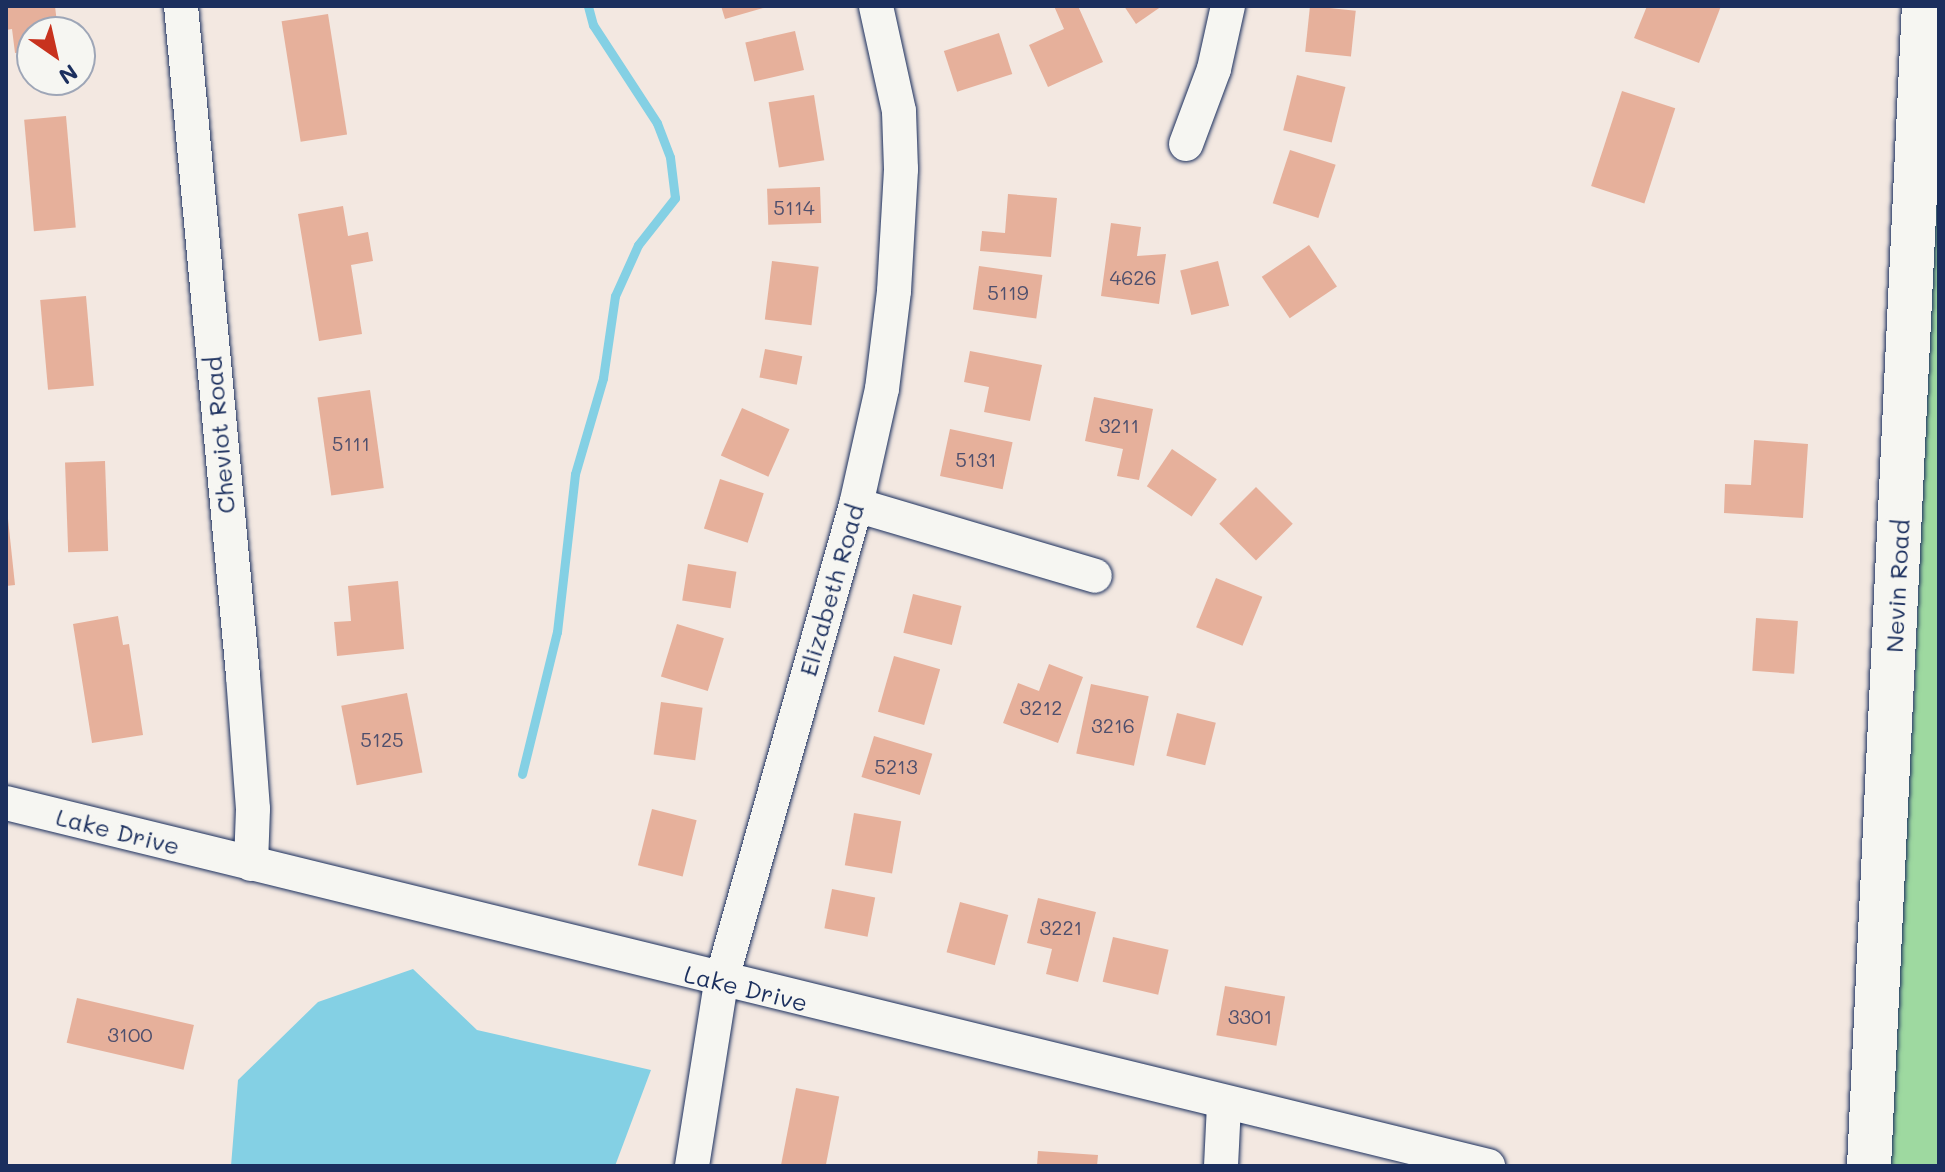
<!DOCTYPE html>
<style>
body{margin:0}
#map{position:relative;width:1945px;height:1172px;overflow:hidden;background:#f3e8e1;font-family:Mali,sans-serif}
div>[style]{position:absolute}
.green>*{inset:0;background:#9ed9a0}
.water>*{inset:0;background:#84d0e4}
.stream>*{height:9px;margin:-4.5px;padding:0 4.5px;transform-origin:4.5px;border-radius:4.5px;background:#84d0e4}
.building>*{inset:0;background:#e6b09b;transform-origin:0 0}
.roads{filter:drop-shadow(0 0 2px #1b2f5e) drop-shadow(0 0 2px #1b2f5e)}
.minor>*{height:34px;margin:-17px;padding:0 17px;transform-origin:17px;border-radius:17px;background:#f6f6f2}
.secondary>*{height:44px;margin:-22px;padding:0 22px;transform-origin:22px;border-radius:22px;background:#f6f6f2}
span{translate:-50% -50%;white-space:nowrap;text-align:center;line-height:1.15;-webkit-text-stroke:6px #f6f6f2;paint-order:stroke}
.number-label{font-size:20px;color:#4e4f6d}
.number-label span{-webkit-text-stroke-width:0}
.street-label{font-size:24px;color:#1b2f5e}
.frame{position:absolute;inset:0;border:8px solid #1b2f5e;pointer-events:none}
.north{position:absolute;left:16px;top:16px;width:80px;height:80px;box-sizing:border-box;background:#f6f6f2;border:2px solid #9ea6b7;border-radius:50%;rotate:146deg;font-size:22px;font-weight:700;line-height:32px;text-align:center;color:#1b2f5e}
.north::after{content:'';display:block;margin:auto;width:28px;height:36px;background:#c8321e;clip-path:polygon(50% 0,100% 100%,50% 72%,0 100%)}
</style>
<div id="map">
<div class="green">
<div style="clip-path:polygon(1939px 109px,1939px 1166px,1887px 1166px,1914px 695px)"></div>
</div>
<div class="water">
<div style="clip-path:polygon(413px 969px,477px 1030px,651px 1070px,615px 1166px,231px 1166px,238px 1080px,318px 1002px)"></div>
</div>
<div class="stream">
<div style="left:522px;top:774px;width:146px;rotate:-76.2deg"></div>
<div style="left:557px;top:632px;width:159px;rotate:-83.5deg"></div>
<div style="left:575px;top:474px;width:100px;rotate:-73.7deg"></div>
<div style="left:603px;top:378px;width:83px;rotate:-81.7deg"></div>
<div style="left:615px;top:296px;width:56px;rotate:-65.7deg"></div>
<div style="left:638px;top:245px;width:60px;rotate:-51.8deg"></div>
<div style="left:675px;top:198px;width:41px;rotate:-97deg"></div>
<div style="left:670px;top:157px;width:36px;rotate:-111deg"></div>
<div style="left:657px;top:123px;width:117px;rotate:-123.1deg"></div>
<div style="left:593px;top:25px;width:20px;rotate:-105deg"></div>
</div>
<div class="building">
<div style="clip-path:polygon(6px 6px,55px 6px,58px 32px,32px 32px,32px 51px,15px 53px,12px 29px,6px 30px)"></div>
<div style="clip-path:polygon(721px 6px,767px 6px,767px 7px,725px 19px)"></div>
<div style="clip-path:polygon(1054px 6px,1078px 6px,1103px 62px,1048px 87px,1029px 45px,1064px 29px)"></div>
<div style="clip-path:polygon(1124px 6px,1162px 6px,1136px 24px)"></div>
<div style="left:1310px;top:6px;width:46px;height:46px;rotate:6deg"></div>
<div style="clip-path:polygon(1647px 6px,1721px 6px,1699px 63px,1634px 38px)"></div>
<div style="left:328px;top:14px;width:122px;height:47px;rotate:81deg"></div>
<div style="left:795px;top:31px;width:40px;height:51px;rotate:77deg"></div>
<div style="left:999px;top:33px;width:43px;height:58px;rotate:72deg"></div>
<div style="left:1297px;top:75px;width:50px;height:57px;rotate:14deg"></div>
<div style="left:1622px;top:91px;width:56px;height:100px;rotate:18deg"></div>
<div style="left:814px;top:95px;width:66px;height:46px;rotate:81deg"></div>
<div style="left:66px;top:116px;width:112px;height:42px;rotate:85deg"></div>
<div style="left:1290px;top:150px;width:48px;height:56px;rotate:18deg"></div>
<div style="left:820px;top:187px;width:36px;height:53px;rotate:88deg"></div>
<div style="clip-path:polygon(1008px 194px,1057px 198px,1051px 257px,980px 251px,982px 231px,1005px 233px)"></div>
<div style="clip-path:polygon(343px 206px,348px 236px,368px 232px,373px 261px,351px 265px,362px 334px,319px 341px,298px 214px)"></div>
<div style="clip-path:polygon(1111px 223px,1141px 227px,1137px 256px,1166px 254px,1159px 304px,1101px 296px)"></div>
<div style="left:1309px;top:245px;width:50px;height:57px;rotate:56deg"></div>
<div style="left:772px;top:261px;width:47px;height:59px;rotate:7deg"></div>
<div style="left:1218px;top:261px;width:46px;height:39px;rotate:76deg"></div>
<div style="left:979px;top:266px;width:64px;height:44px;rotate:8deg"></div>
<div style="left:86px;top:296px;width:90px;height:46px;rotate:85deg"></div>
<div style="left:765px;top:349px;width:38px;height:29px;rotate:11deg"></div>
<div style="clip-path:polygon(970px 351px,1042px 365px,1030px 421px,984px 412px,989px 387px,964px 382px)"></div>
<div style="left:370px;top:390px;width:99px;height:53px;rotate:82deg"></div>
<div style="clip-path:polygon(1094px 397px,1153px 409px,1139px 480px,1117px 476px,1123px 449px,1085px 441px)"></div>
<div style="left:742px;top:408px;width:52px;height:52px;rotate:24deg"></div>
<div style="left:950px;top:429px;width:64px;height:48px;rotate:12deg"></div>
<div style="clip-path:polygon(1754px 440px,1808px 444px,1803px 518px,1724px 513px,1725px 484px,1751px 485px)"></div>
<div style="left:1172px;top:449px;width:54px;height:45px;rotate:34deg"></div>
<div style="left:105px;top:461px;width:90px;height:40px;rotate:88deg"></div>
<div style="left:720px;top:479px;width:46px;height:52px;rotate:18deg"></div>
<div style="left:1256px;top:487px;width:52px;height:52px;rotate:45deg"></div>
<div style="clip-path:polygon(6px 500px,15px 585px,6px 586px)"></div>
<div style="left:688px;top:564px;width:49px;height:37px;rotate:9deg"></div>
<div style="left:1216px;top:578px;width:50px;height:53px;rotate:22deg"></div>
<div style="clip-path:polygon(398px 581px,404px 649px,337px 656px,334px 622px,351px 621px,348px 586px)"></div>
<div style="left:913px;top:594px;width:50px;height:40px;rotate:14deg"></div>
<div style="clip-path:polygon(118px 616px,123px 645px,129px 644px,143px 735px,92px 743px,73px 624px)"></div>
<div style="left:1756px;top:618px;width:42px;height:53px;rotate:4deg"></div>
<div style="left:677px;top:624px;width:49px;height:55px;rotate:17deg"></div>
<div style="left:894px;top:656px;width:48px;height:58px;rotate:16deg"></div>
<div style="clip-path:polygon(1049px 664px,1083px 677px,1058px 743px,1003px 723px,1018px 683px,1039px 691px)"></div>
<div style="left:1091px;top:684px;width:59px;height:71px;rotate:12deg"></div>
<div style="left:407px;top:693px;width:81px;height:67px;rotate:79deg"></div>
<div style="left:661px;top:702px;width:42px;height:53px;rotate:8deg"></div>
<div style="left:1177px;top:713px;width:40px;height:44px;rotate:14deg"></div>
<div style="left:874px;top:736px;width:61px;height:43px;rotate:17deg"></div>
<div style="left:652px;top:809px;width:46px;height:58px;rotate:14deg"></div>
<div style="left:854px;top:813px;width:48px;height:53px;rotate:10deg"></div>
<div style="left:832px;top:889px;width:44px;height:40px;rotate:11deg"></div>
<div style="clip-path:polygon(1038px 898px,1096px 912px,1078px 982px,1046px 974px,1052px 949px,1027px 943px)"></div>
<div style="left:960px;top:902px;width:50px;height:52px;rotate:15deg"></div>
<div style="left:1113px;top:937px;width:57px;height:46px;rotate:13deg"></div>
<div style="left:1225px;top:986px;width:61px;height:50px;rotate:10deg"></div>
<div style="left:77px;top:998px;width:120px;height:46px;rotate:13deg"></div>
<div style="left:796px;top:1088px;width:44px;height:79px;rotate:11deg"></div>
<div style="clip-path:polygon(1038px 1151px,1098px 1155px,1097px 1166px,1037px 1166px)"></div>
</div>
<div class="roads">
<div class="minor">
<div style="left:181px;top:6px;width:673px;rotate:84.71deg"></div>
<div style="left:243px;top:676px;width:133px;rotate:85.7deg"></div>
<div style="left:253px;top:809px;width:55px;rotate:92.1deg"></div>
<div style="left:1186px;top:144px;width:80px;rotate:-69.5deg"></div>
<div style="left:1214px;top:69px;width:65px;rotate:-77.5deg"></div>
<div style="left:856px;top:505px;width:249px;rotate:16.5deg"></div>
<div style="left:6px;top:803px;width:1526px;rotate:13.76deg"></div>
<div style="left:692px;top:1166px;width:186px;rotate:-81deg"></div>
<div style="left:721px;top:982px;width:496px;rotate:-74.2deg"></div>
<div style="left:856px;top:505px;width:119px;rotate:-77.4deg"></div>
<div style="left:882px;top:389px;width:99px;rotate:-83deg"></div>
<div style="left:894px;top:291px;width:122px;rotate:-86.7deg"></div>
<div style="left:901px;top:169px;width:58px;rotate:-92deg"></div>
<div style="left:899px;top:111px;width:107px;rotate:-102.4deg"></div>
<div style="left:1221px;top:1166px;width:61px;rotate:-87.2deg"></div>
</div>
<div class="secondary">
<div style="left:1869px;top:1166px;width:1161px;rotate:-87.29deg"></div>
</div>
</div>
<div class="number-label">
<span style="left:794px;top:207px">5114</span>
<span style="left:1133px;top:277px">4626</span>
<span style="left:1008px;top:292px">5119</span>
<span style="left:1119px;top:425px">3211</span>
<span style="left:351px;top:443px">5111</span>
<span style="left:976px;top:459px">5131</span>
<span style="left:1041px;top:707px">3212</span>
<span style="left:1113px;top:725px">3216</span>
<span style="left:382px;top:739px">5125</span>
<span style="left:896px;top:766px">5213</span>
<span style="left:1061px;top:927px">3221</span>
<span style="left:1250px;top:1016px">3301</span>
<span style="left:130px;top:1034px">3100</span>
</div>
<div class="street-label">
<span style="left:219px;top:435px;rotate:-95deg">Cheviot Road</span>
<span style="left:1897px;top:586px;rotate:-87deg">Nevin Road</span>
<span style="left:831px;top:590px;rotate:-74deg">Elizabeth Road</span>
<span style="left:118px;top:831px;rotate:14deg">Lake Drive</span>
<span style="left:746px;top:988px;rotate:14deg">Lake Drive</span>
</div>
<div class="frame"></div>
<div class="north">N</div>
</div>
